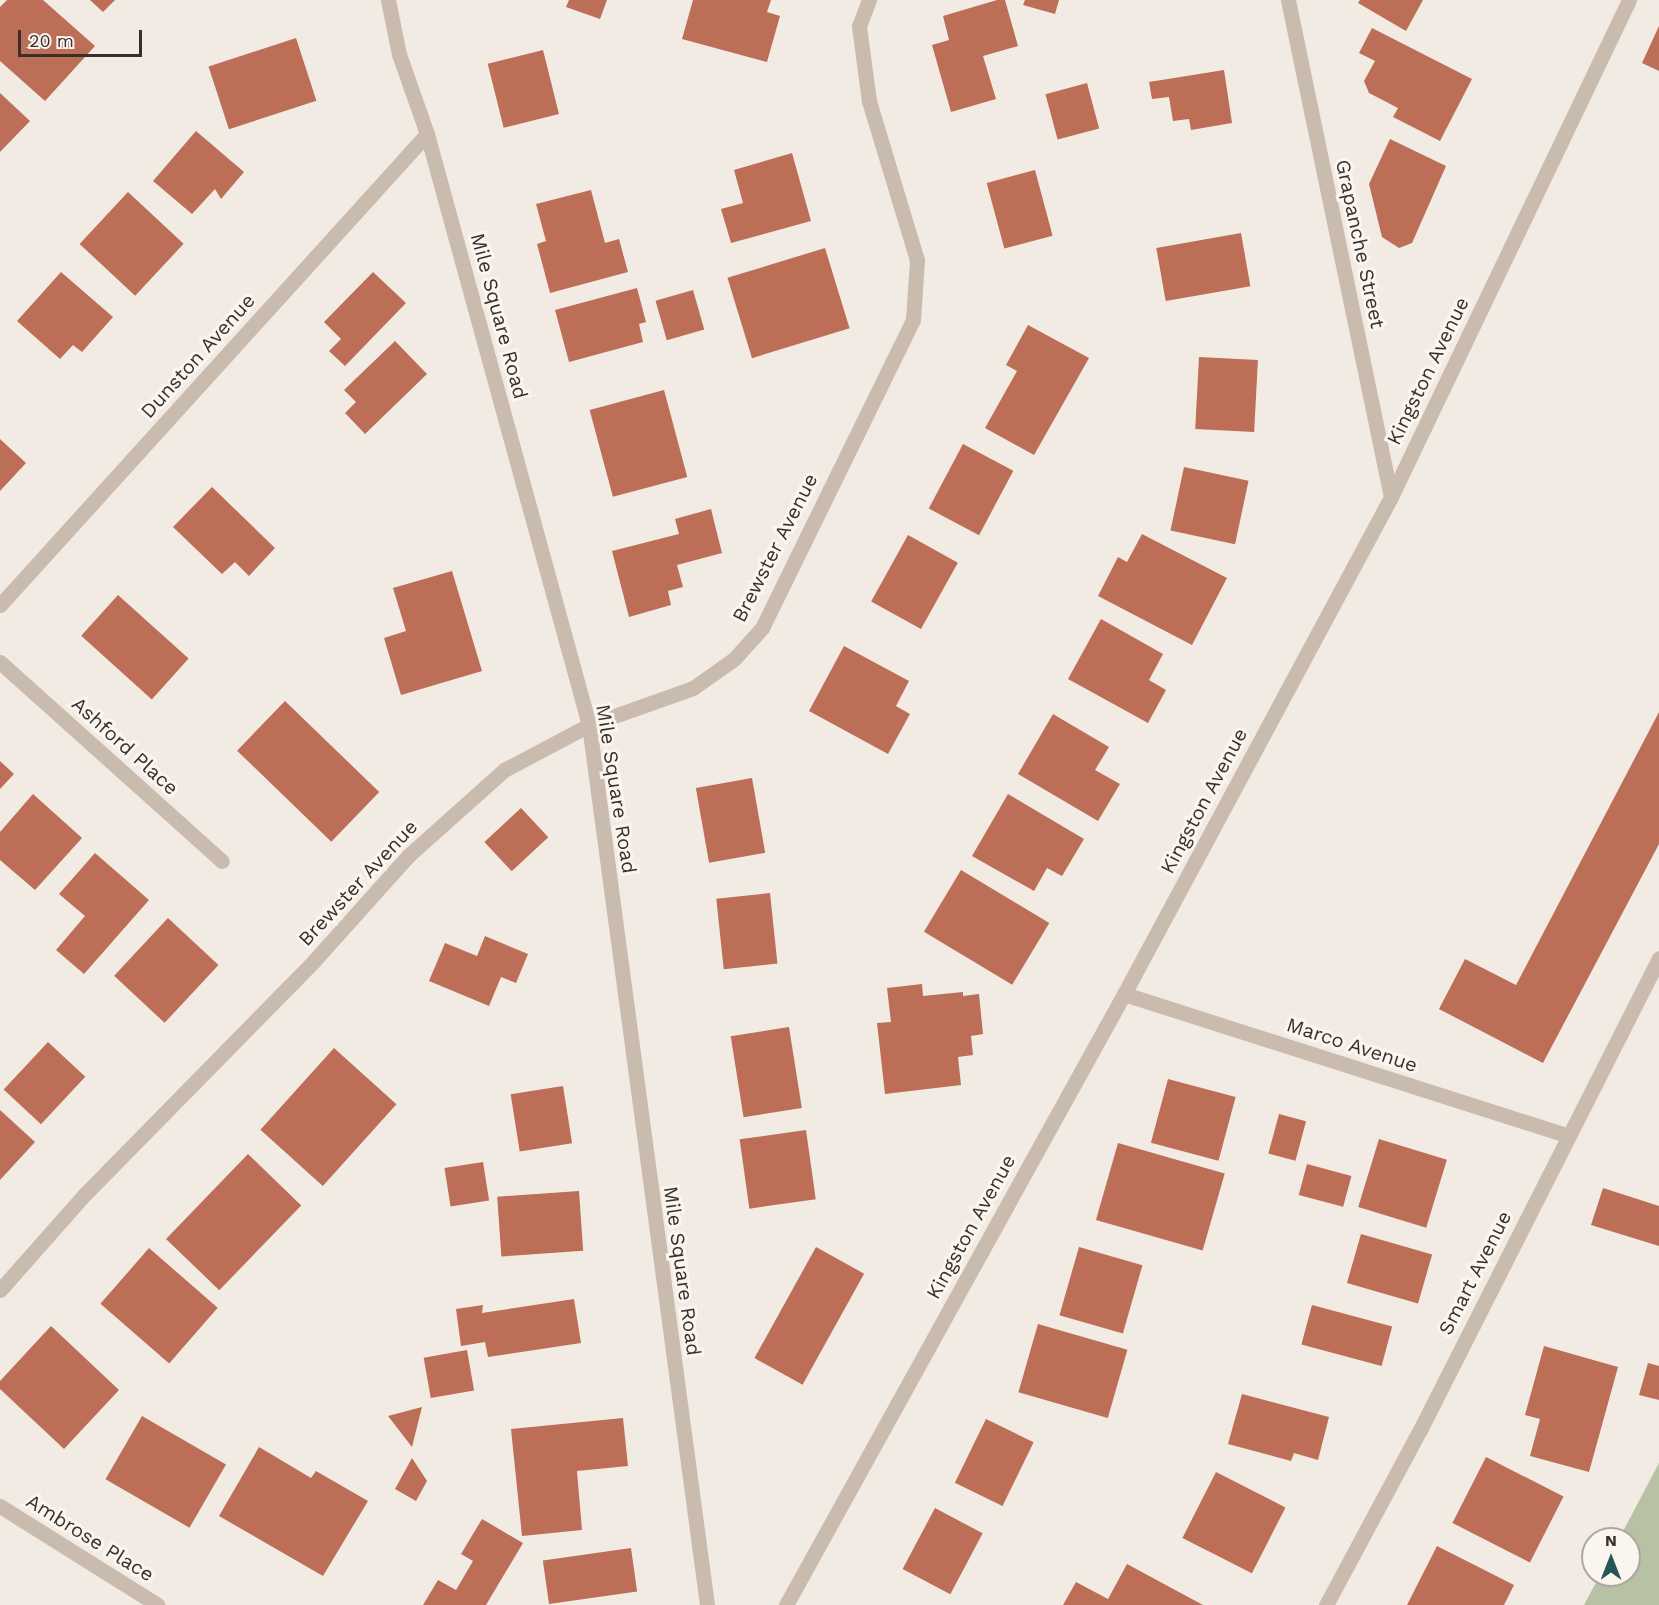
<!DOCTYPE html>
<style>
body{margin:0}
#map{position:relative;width:1659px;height:1605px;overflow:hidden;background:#f2ebe3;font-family:"Work Sans",sans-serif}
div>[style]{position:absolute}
.green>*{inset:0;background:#b7c1a3}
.building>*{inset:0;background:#bc6e57;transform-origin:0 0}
.minor>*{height:15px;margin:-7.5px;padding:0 7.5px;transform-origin:7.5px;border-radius:7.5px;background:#cabbaf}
.tertiary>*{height:15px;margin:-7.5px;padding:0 7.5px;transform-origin:7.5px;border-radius:7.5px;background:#cabbaf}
span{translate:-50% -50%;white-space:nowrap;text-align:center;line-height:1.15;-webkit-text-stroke:6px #faf5ef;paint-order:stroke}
.street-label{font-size:20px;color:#39302c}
.north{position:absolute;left:1581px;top:1527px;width:60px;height:60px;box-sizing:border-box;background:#faf5ef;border:2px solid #ada6a1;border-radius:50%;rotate:0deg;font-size:16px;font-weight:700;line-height:24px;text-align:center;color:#39302c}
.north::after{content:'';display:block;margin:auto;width:21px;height:27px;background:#255558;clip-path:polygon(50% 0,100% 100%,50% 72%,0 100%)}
.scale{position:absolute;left:18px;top:30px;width:124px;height:27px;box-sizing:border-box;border:3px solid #39302c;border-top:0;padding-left:8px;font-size:18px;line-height:21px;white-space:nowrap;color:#39302c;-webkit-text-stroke:4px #faf5ef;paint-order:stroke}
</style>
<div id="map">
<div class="green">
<div style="clip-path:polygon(1659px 1463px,1659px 1605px,1584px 1605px,1600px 1575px,1629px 1575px,1629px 1539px,1619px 1539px)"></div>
</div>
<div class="building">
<div style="clip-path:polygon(7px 0,43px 0,95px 46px,45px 101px,0 61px,0 7px)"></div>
<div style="clip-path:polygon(90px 0,115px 0,103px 12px)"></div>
<div style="clip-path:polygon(569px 0,607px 0,600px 19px,566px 7px)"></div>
<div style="clip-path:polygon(693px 0,771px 0,767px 12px,780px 16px,767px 62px,682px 39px)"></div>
<div style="clip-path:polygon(997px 0,1005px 0,1018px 46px,983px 56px,996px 99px,951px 112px,932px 45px,949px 40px,943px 16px)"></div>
<div style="clip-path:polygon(1025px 0,1059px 0,1055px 14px,1023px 5px)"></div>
<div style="clip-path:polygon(1360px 0,1423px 0,1406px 31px,1358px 3px)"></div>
<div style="clip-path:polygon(1659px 26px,1659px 71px,1642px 63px)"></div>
<div style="clip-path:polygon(1372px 28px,1472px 79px,1440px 141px,1393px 117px,1398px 108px,1369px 93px,1364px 81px,1375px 61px,1359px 53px)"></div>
<div style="left:296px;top:38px;width:66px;height:92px;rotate:72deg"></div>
<div style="left:543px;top:50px;width:66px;height:57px;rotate:76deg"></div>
<div style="clip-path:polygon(1224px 70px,1232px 123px,1191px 130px,1189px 119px,1173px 121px,1169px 97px,1152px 99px,1149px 82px)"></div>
<div style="left:1087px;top:83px;width:47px;height:43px;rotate:75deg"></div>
<div style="clip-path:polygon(0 93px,30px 121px,0 152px)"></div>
<div style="clip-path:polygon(196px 131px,244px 172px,221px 199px,215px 189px,192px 214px,153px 181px)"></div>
<div style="clip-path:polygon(1390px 139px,1446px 166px,1412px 243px,1399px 248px,1382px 237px,1369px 184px)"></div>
<div style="clip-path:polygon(792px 153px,811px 221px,731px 243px,721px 209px,743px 203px,734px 170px)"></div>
<div style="left:1035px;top:170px;width:68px;height:50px;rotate:75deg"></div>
<div style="clip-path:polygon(591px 190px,605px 243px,619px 239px,628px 272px,550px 293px,537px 244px,546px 241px,536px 204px)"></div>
<div style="left:128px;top:192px;width:76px;height:71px;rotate:43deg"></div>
<div style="left:1241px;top:233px;width:54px;height:86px;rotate:80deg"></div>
<div style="left:825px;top:248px;width:84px;height:102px;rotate:73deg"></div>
<div style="clip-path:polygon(61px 272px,113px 317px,82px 352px,73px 345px,60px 359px,17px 321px)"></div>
<div style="clip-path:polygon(373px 272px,406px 303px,345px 366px,329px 351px,341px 339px,324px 322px)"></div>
<div style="clip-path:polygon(637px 288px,646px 322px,639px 324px,643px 342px,569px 362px,555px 310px)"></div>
<div style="left:693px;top:290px;width:41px;height:39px;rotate:74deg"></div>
<div style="clip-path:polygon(1028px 325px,1089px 358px,1034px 455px,985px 428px,1017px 371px,1006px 365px)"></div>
<div style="clip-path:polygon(395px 341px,427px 374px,365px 434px,345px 413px,356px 402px,344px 390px)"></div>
<div style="left:1199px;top:357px;width:59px;height:72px;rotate:3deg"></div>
<div style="left:664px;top:390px;width:90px;height:77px;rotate:75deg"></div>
<div style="clip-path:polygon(0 439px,26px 463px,0 491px)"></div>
<div style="left:963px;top:444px;width:57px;height:73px;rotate:28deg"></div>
<div style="left:1184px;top:467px;width:66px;height:65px;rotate:12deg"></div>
<div style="clip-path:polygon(212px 487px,275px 548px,249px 576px,235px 562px,222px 574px,173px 527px)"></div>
<div style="clip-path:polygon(711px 509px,722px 553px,677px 565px,683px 587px,668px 591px,671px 605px,629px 617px,612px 551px,679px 534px,675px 519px)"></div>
<div style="clip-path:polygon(1142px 534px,1227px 578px,1192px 645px,1098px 596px,1118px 557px,1127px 562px)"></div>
<div style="left:908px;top:535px;width:57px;height:76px;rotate:29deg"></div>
<div style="clip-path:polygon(452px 571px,482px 671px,401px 695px,384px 638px,406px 631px,393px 588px)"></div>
<div style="left:118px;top:595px;width:95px;height:55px;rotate:42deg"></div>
<div style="clip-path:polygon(1101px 619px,1163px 654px,1149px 680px,1166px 690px,1148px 723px,1068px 679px)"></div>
<div style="clip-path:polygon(844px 646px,909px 681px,896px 706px,910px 714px,888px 754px,809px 711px)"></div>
<div style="left:285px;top:701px;width:131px;height:69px;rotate:44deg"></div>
<div style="clip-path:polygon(1659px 712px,1659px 844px,1543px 1063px,1439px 1009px,1465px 959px,1516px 985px)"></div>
<div style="clip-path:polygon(1053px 714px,1109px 747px,1095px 770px,1120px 784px,1098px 821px,1018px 774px)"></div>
<div style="clip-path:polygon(0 761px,14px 774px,0 789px)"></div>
<div style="left:752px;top:778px;width:76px;height:57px;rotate:80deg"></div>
<div style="clip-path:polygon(33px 794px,82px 838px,35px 890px,0 860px,0 832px)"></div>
<div style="clip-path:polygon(1008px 794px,1084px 839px,1062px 876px,1047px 868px,1034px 891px,972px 856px)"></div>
<div style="left:521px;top:808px;width:40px;height:50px;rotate:47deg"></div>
<div style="clip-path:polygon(95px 853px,149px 900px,84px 974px,56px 950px,85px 916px,59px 894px)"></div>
<div style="left:961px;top:870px;width:103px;height:72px;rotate:31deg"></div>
<div style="left:770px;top:893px;width:71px;height:54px;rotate:84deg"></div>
<div style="left:168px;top:918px;width:69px;height:79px;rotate:43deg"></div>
<div style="clip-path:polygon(485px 936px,528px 954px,516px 983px,501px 977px,489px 1006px,429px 981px,445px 943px,477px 956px)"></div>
<div style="clip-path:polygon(922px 984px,923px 996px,963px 992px,963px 996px,979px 994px,983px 1034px,971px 1036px,973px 1055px,958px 1057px,961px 1085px,885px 1094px,877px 1023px,891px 1022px,887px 988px)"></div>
<div style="left:789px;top:1027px;width:82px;height:59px;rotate:81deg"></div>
<div style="left:48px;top:1042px;width:51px;height:65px;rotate:43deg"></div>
<div style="left:334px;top:1048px;width:84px;height:110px;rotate:42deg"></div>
<div style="left:1168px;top:1079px;width:70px;height:66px;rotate:15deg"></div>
<div style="left:563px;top:1086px;width:58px;height:53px;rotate:81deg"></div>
<div style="clip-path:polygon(0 1110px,35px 1142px,0 1180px)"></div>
<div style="left:1279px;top:1114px;width:28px;height:41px;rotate:15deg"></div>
<div style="left:806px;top:1130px;width:70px;height:67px;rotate:82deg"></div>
<div style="left:1379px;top:1139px;width:71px;height:71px;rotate:17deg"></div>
<div style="left:1118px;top:1143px;width:111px;height:80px;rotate:16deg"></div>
<div style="left:248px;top:1154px;width:74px;height:118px;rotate:44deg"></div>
<div style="left:483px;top:1162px;width:39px;height:39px;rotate:81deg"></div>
<div style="left:1307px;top:1164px;width:46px;height:32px;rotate:15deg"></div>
<div style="clip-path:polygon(1603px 1188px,1659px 1206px,1659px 1246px,1591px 1225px)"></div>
<div style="left:579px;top:1191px;width:60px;height:82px;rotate:86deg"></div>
<div style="left:1361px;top:1234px;width:74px;height:51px;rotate:16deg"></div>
<div style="left:816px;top:1247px;width:55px;height:127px;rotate:29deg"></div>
<div style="left:1079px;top:1247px;width:66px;height:71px;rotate:16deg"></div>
<div style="left:149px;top:1248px;width:91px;height:74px;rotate:41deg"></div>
<div style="clip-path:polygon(574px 1299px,581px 1343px,488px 1357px,485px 1342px,461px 1346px,456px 1309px,483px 1305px,482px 1313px)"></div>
<div style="left:1312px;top:1305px;width:83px;height:41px;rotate:15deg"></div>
<div style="left:1038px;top:1324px;width:93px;height:71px;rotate:16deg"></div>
<div style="clip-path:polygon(51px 1326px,119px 1390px,64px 1449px,0 1389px,0 1381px)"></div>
<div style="clip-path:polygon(1544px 1346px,1618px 1367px,1589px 1472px,1530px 1456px,1540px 1419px,1525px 1415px)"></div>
<div style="left:467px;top:1350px;width:41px;height:44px;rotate:80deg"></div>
<div style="clip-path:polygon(1648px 1363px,1659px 1366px,1659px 1400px,1639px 1395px)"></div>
<div style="clip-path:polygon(1242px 1394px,1329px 1417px,1318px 1460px,1294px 1453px,1291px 1461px,1228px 1444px)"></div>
<div style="clip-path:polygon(422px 1407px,412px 1447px,388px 1416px)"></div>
<div style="left:142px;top:1416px;width:97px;height:73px;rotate:30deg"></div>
<div style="clip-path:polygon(623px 1418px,628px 1466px,577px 1471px,582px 1530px,522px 1536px,511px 1429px)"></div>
<div style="left:986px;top:1419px;width:53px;height:71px;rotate:26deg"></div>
<div style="clip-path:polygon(259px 1447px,311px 1478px,316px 1471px,368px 1501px,323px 1576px,219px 1516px)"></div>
<div style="left:1486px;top:1457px;width:87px;height:74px;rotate:27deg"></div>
<div style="clip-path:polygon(412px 1458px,427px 1481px,416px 1501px,395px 1489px)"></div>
<div style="left:1216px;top:1472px;width:78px;height:74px;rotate:27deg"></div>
<div style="left:935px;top:1508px;width:54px;height:69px;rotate:28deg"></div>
<div style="clip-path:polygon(482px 1519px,523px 1543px,486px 1605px,423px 1605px,438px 1580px,456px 1590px,473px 1561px,461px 1554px)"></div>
<div style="clip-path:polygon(1437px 1546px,1514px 1585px,1504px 1605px,1407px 1605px)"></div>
<div style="left:631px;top:1548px;width:44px;height:89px;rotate:82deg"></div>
<div style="clip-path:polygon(1127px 1564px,1203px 1605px,1063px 1605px,1076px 1582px,1108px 1599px)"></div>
</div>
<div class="minor">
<div style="left:1288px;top:0;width:508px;rotate:78.29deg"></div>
<div style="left:0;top:605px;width:636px;rotate:-47.81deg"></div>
<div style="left:0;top:662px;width:298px;rotate:41.9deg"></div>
<div style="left:1124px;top:994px;width:466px;rotate:17.7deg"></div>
<div style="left:0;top:1290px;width:128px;rotate:-48.5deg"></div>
<div style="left:85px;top:1194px;width:324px;rotate:-45.5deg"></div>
<div style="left:312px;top:963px;width:145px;rotate:-48.1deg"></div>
<div style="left:409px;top:855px;width:127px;rotate:-41.8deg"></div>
<div style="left:504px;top:770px;width:96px;rotate:-27.9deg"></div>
<div style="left:589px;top:725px;width:110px;rotate:-19.6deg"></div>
<div style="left:693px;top:688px;width:50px;rotate:-35.3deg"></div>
<div style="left:734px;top:659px;width:42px;rotate:-47.9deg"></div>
<div style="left:762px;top:628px;width:343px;rotate:-63.9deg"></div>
<div style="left:913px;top:320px;width:60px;rotate:-86.2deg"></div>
<div style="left:917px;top:260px;width:166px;rotate:-106.8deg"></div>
<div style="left:869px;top:101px;width:76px;rotate:-97.6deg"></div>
<div style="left:859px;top:26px;width:28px;rotate:-69deg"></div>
<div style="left:0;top:1506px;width:186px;rotate:32.1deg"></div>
<div style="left:786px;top:1605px;width:698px;rotate:-61.05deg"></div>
<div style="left:1124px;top:994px;width:564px;rotate:-61.75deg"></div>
<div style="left:1391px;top:497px;width:551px;rotate:-64.41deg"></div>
<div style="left:1326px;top:1605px;width:199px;rotate:-61.8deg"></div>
<div style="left:1420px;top:1430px;width:529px;rotate:-63.14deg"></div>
</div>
<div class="tertiary">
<div style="left:388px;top:0;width:55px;rotate:78.5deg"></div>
<div style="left:399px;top:54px;width:85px;rotate:70.7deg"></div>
<div style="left:427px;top:134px;width:613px;rotate:74.67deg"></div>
<div style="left:589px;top:725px;width:888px;rotate:82.36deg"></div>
</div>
<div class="street-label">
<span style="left:1360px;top:244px;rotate:78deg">Grapanche Street</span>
<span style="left:499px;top:316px;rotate:75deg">Mile Square Road</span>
<span style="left:198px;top:356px;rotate:-48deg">Dunston Avenue</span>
<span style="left:1428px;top:371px;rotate:-64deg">Kingston Avenue</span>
<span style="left:775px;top:548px;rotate:-63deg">Brewster Avenue</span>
<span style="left:125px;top:746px;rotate:42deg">Ashford Place</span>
<span style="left:616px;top:789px;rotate:81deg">Mile Square Road</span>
<span style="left:1204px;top:801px;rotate:-62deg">Kingston Avenue</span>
<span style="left:358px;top:883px;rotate:-47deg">Brewster Avenue</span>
<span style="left:1352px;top:1045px;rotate:18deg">Marco Avenue</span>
<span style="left:971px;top:1227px;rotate:-61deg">Kingston Avenue</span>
<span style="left:682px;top:1271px;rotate:82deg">Mile Square Road</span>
<span style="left:1475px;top:1273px;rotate:-63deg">Smart Avenue</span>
<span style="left:90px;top:1538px;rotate:32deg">Ambrose Place</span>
</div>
<div class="north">N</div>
<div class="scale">20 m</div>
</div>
